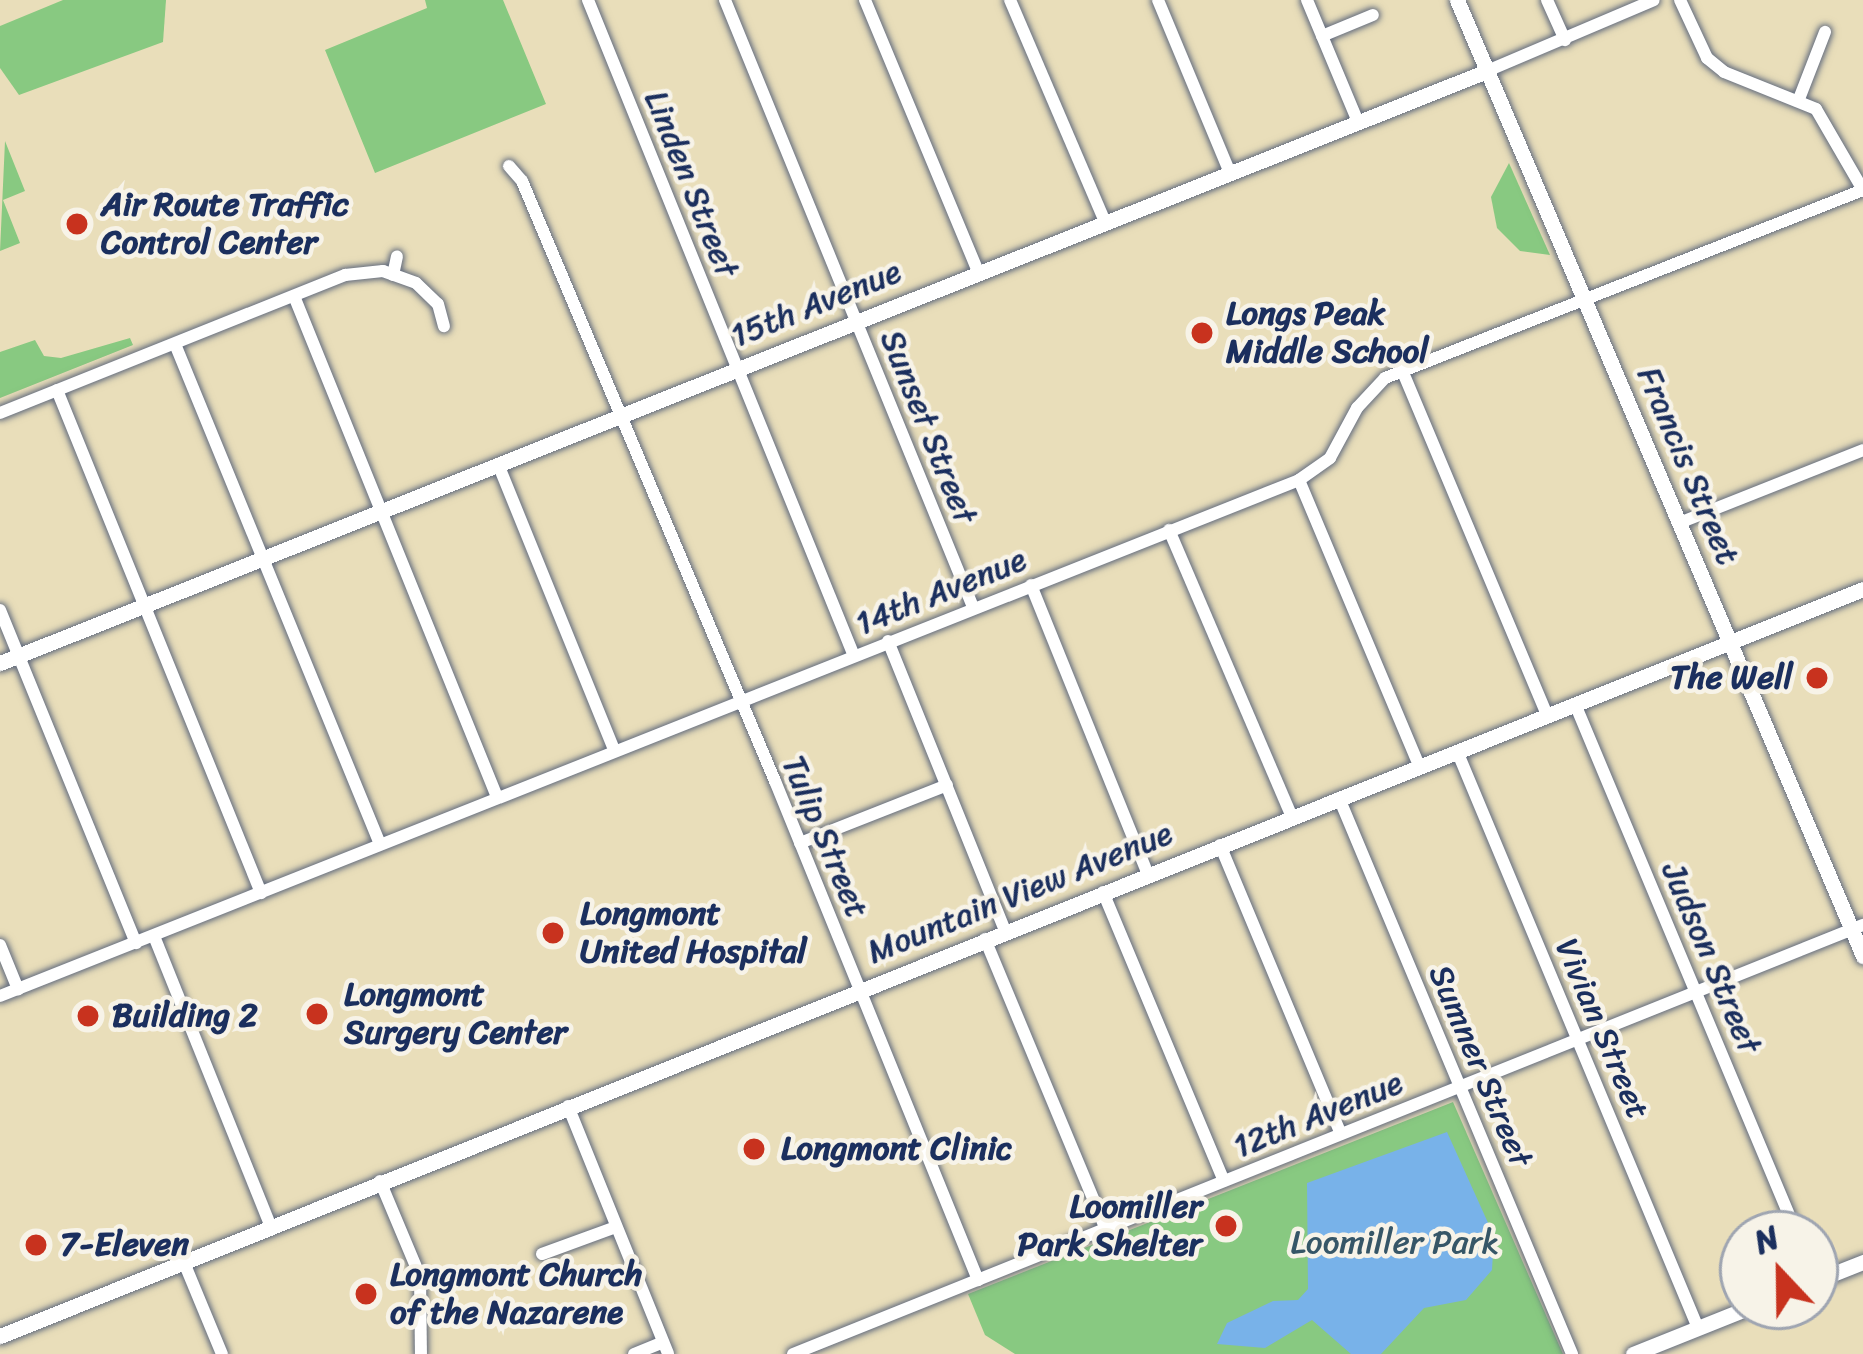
<!DOCTYPE html>
<style>
body{margin:0}
#map{position:relative;width:1863px;height:1354px;overflow:hidden;background:#e9deba;font-family:Sriracha,sans-serif}
div>[style]{position:absolute}
.green>*{inset:0;background:#88c981}
.water>*{inset:0;background:#78b2e9}
.roads{filter:drop-shadow(0 0 3px #636c7e) drop-shadow(0 0 3px #636c7e)}
.minor>*{height:12px;margin:-6px;padding:0 6px;transform-origin:6px;border-radius:6px;background:#fff}
.tertiary>*{height:15px;margin:-7.5px;padding:0 7.5px;transform-origin:7.5px;border-radius:7.5px;background:#fff}
.dots>*{width:33px;height:33px;translate:-50% -50%;box-sizing:border-box;border:6px solid #f7f3e8;border-radius:50%}
span{translate:-50% -50%;white-space:nowrap;text-align:center;line-height:1.15;-webkit-text-stroke:9px #f7f3e8;paint-order:stroke}
.street-label{font-size:33px;color:#1b2f5e}
.poi-label{font-size:33px;color:#1b2f5e;font-weight:700}
.left{translate:0 -50%;text-align:left}
.right{translate:-100% -50%;text-align:right}
.park-label{font-size:33px;color:#365667}
.north{position:absolute;left:1719px;top:1210px;width:120px;height:120px;box-sizing:border-box;background:#f7f3e8;border:3px solid #9fa5b1;border-radius:50%;rotate:338deg;font-size:33px;font-weight:700;line-height:48px;text-align:center;color:#1b2f5e}
.north::after{content:'';display:block;margin:auto;width:42px;height:54px;background:#c8321e;clip-path:polygon(50% 0,100% 100%,50% 72%,0 100%)}
</style>
<div id="map">
<div class="green">
<div style="clip-path:polygon(63px 0,166px 0,163px 42px,19px 95px,0 68px,0 26px)"></div>
<div style="clip-path:polygon(425px 0,503px 0,546px 104px,375px 173px,325px 50px,427px 8px)"></div>
<div style="clip-path:polygon(5px 141px,25px 191px,3px 200px,20px 243px,0 251px)"></div>
<div style="clip-path:polygon(1509px 163px,1550px 255px,1520px 251px,1497px 228px,1491px 197px)"></div>
<div style="clip-path:polygon(130px 338px,133px 345px,0 398px,0 352px,35px 340px,44px 356px,61px 358px)"></div>
<div style="clip-path:polygon(1453px 1102px,1563px 1354px,1015px 1354px,985px 1335px,968px 1294px)"></div>
</div>
<div class="water">
<div style="clip-path:polygon(1447px 1132px,1494px 1236px,1492px 1270px,1466px 1300px,1424px 1308px,1381px 1354px,1351px 1354px,1312px 1320px,1265px 1348px,1217px 1344px,1227px 1323px,1273px 1301px,1298px 1300px,1308px 1289px,1307px 1183px)"></div>
</div>
<div class="roads">
<div class="minor">
<div style="left:588px;top:0;width:708px;rotate:67.93deg"></div>
<div style="left:725px;top:0;width:656px;rotate:67.78deg"></div>
<div style="left:865px;top:0;width:295px;rotate:67.4deg"></div>
<div style="left:1010px;top:0;width:241px;rotate:66.8deg"></div>
<div style="left:1158px;top:0;width:187px;rotate:67.4deg"></div>
<div style="left:1307px;top:0;width:132px;rotate:67.3deg"></div>
<div style="left:1547px;top:0;width:44px;rotate:65.8deg"></div>
<div style="left:1680px;top:0;width:64px;rotate:65deg"></div>
<div style="left:1707px;top:58px;width:22px;rotate:39deg"></div>
<div style="left:1724px;top:72px;width:99px;rotate:21.9deg"></div>
<div style="left:1816px;top:109px;width:94px;rotate:59.9deg"></div>
<div style="left:1322px;top:36px;width:55px;rotate:-22.4deg"></div>
<div style="left:1487px;top:71px;width:181px;rotate:-23deg"></div>
<div style="left:1799px;top:99px;width:72px;rotate:-68.8deg"></div>
<div style="left:509px;top:166px;width:20px;rotate:49deg"></div>
<div style="left:522px;top:181px;width:651px;rotate:67.14deg"></div>
<div style="left:775px;top:781px;width:539px;rotate:67.86deg"></div>
<div style="left:393px;top:275px;width:19px;rotate:-78deg"></div>
<div style="left:294px;top:296px;width:541px;rotate:67.94deg"></div>
<div style="left:175px;top:344px;width:540px;rotate:67.71deg"></div>
<div style="left:1402px;top:370px;width:374px;rotate:67.2deg"></div>
<div style="left:57px;top:390px;width:543px;rotate:67.92deg"></div>
<div style="left:0;top:413px;width:372px;rotate:-21.8deg"></div>
<div style="left:345px;top:275px;width:38px;rotate:-6deg"></div>
<div style="left:383px;top:271px;width:35px;rotate:20deg"></div>
<div style="left:416px;top:283px;width:30px;rotate:44deg"></div>
<div style="left:438px;top:304px;width:23px;rotate:75deg"></div>
<div style="left:498px;top:464px;width:309px;rotate:67.9deg"></div>
<div style="left:1299px;top:480px;width:310px;rotate:67.2deg"></div>
<div style="left:1679px;top:523px;width:198px;rotate:-21.6deg"></div>
<div style="left:1169px;top:530px;width:312px;rotate:66.8deg"></div>
<div style="left:1031px;top:585px;width:312px;rotate:68deg"></div>
<div style="left:0;top:610px;width:360px;rotate:67.8deg"></div>
<div style="left:888px;top:641px;width:313px;rotate:68deg"></div>
<div style="left:1575px;top:704px;width:575px;rotate:67.27deg"></div>
<div style="left:1457px;top:751px;width:625px;rotate:67.33deg"></div>
<div style="left:1339px;top:798px;width:603px;rotate:67.26deg"></div>
<div style="left:800px;top:843px;width:158px;rotate:-21.5deg"></div>
<div style="left:1220px;top:845px;width:313px;rotate:67.3deg"></div>
<div style="left:1103px;top:892px;width:313px;rotate:67.3deg"></div>
<div style="left:154px;top:936px;width:311px;rotate:68.1deg"></div>
<div style="left:985px;top:939px;width:314px;rotate:67.4deg"></div>
<div style="left:0;top:945px;width:48px;rotate:67.8deg"></div>
<div style="left:0;top:996px;width:1398px;rotate:-21.66deg"></div>
<div style="left:1299px;top:480px;width:38px;rotate:-35deg"></div>
<div style="left:1330px;top:458px;width:57px;rotate:-61.6deg"></div>
<div style="left:1357px;top:408px;width:41px;rotate:-47deg"></div>
<div style="left:1385px;top:378px;width:514px;rotate:-21.47deg"></div>
<div style="left:568px;top:1106px;width:267px;rotate:68deg"></div>
<div style="left:380px;top:1181px;width:103px;rotate:67.2deg"></div>
<div style="left:420px;top:1276px;width:78px;rotate:89.3deg"></div>
<div style="left:542px;top:1254px;width:79px;rotate:-20deg"></div>
<div style="left:183px;top:1260px;width:102px;rotate:67.5deg"></div>
<div style="left:634px;top:1354px;width:31px;rotate:-22deg"></div>
<div style="left:793px;top:1354px;width:1153px;rotate:-21.85deg"></div>
</div>
<div class="tertiary">
<div style="left:1457px;top:0;width:1039px;rotate:66.99deg"></div>
<div style="left:0;top:663px;width:1601px;rotate:-21.71deg"></div>
<div style="left:1815px;top:1281px;width:52px;rotate:-21.6deg"></div>
<div style="left:0;top:1336px;width:2007px;rotate:-21.85deg"></div>
<div style="left:1633px;top:1354px;width:129px;rotate:-21.8deg"></div>
</div>
</div>
<div class="dots">
<div style="left:77px;top:224px;background:#c8321e"></div>
<div style="left:1202px;top:333px;background:#c8321e"></div>
<div style="left:1817px;top:678px;background:#c8321e"></div>
<div style="left:553px;top:933px;background:#c8321e"></div>
<div style="left:317px;top:1014px;background:#c8321e"></div>
<div style="left:88px;top:1016px;background:#c8321e"></div>
<div style="left:754px;top:1149px;background:#c8321e"></div>
<div style="left:1226px;top:1226px;background:#c8321e"></div>
<div style="left:36px;top:1245px;background:#c8321e"></div>
<div style="left:366px;top:1294px;background:#c8321e"></div>
</div>
<div class="street-label">
<span style="left:691px;top:184px;rotate:68deg">Linden Street</span>
<span style="left:816px;top:304px;rotate:-22deg">15th Avenue</span>
<span style="left:928px;top:427px;rotate:68deg">Sunset Street</span>
<span style="left:1688px;top:466px;rotate:67deg">Francis Street</span>
<span style="left:941px;top:592px;rotate:-22deg">14th Avenue</span>
<span style="left:825px;top:837px;rotate:67deg">Tulip Street</span>
<span style="left:1020px;top:893px;rotate:-22deg">Mountain View Avenue</span>
<span style="left:1711px;top:958px;rotate:67deg">Judson Street</span>
<span style="left:1602px;top:1029px;rotate:67deg">Vivian Street</span>
<span style="left:1480px;top:1066px;rotate:67deg">Sumner Street</span>
<span style="left:1318px;top:1115px;rotate:-22deg">12th Avenue</span>
</div>
<div class="poi-label">
<span class="left" style="left:101px;top:224px">Air Route Traffic<br>Control Center</span>
<span class="left" style="left:1226px;top:333px">Longs Peak<br>Middle School</span>
<span class="right" style="left:1793px;top:678px">The Well</span>
<span class="left" style="left:580px;top:933px">Longmont<br>United Hospital</span>
<span class="left" style="left:344px;top:1014px">Longmont<br>Surgery Center</span>
<span class="left" style="left:112px;top:1016px">Building 2</span>
<span class="left" style="left:781px;top:1149px">Longmont Clinic</span>
<span class="right" style="left:1202px;top:1226px">Loomiller<br>Park Shelter</span>
<span class="left" style="left:60px;top:1245px">7-Eleven</span>
<span class="left" style="left:390px;top:1294px">Longmont Church<br>of the Nazarene</span>
</div>
<div class="park-label">
<span style="left:1395px;top:1243px">Loomiller Park</span>
</div>
<div class="north">N</div>
</div>
